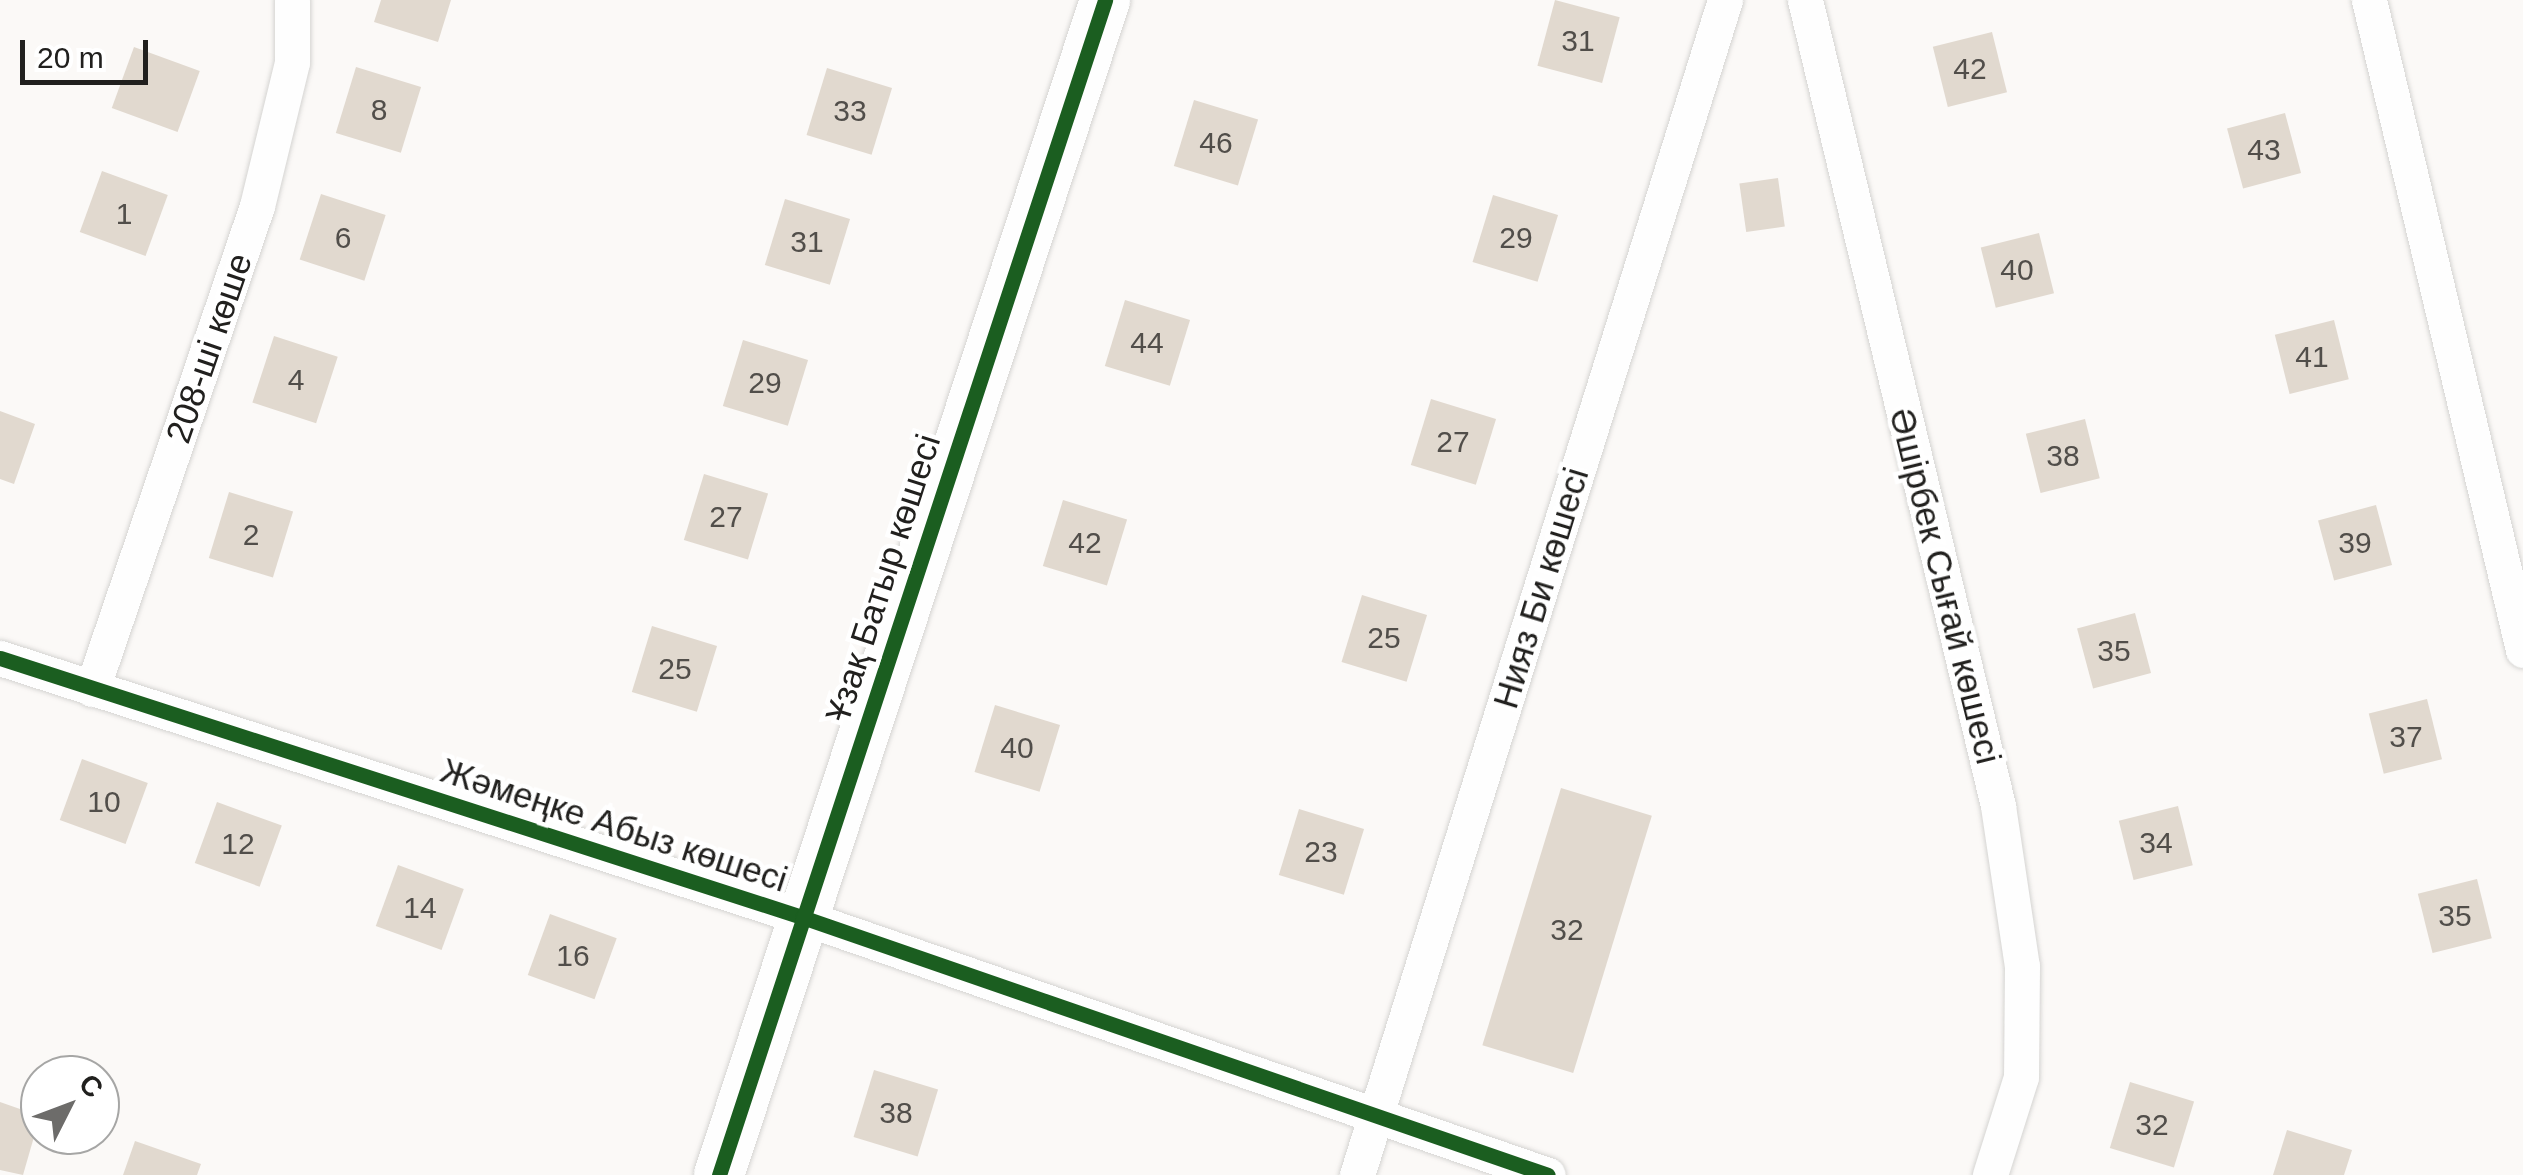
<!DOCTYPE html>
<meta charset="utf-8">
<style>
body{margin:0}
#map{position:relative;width:2523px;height:1175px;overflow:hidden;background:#fbf9f7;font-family:Arial,sans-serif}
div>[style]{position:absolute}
.building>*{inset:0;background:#e1d9cf;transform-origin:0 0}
.roads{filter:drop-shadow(0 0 2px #d5d4d2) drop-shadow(0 0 2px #d5d4d2)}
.street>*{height:35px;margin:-17.5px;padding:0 17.5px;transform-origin:17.5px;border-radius:17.5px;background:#fefefe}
.secondary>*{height:50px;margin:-25px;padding:0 25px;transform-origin:25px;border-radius:25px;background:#fefefe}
.cycleway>*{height:15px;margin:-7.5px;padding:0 7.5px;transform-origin:7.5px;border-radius:7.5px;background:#1b5e20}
span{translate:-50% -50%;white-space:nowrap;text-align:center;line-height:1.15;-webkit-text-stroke:9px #fff;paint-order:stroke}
.number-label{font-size:30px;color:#514e4a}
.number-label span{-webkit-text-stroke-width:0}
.street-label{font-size:35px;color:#21201e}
.north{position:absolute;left:20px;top:1055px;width:100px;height:100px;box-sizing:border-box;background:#fff;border:2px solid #a6a6a5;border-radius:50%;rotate:48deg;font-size:28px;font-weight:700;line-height:40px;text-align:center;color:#21201e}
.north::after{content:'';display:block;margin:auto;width:35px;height:45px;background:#6d6c6a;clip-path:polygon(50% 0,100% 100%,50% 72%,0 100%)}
.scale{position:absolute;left:20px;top:40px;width:128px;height:45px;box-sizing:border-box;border:5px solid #21201e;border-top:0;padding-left:12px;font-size:30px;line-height:35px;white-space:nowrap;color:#21201e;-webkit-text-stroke:8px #fff;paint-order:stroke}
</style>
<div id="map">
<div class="building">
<div style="clip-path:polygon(381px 0,451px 0,438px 42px,374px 22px)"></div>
<div style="left:1555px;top:0;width:67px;height:68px;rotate:15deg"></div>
<div style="left:1992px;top:32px;width:62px;height:61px;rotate:76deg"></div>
<div style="left:134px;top:47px;width:70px;height:65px;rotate:20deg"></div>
<div style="left:356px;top:67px;width:68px;height:69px;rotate:17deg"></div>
<div style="left:827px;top:68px;width:68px;height:70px;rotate:17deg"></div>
<div style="left:1194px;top:100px;width:67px;height:69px;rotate:17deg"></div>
<div style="left:2285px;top:113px;width:62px;height:60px;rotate:75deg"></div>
<div style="left:102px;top:171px;width:70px;height:65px;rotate:20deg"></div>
<div style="left:1778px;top:178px;width:49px;height:39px;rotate:82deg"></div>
<div style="left:321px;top:194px;width:68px;height:69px;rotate:18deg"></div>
<div style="left:1493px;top:195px;width:68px;height:70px;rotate:17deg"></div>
<div style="left:785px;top:199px;width:68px;height:69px;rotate:17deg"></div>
<div style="left:2039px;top:233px;width:62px;height:60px;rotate:76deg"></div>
<div style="left:1125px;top:300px;width:68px;height:69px;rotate:17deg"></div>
<div style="left:2334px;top:320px;width:61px;height:61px;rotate:76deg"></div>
<div style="left:274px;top:336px;width:67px;height:70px;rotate:18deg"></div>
<div style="left:743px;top:340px;width:68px;height:69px;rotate:17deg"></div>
<div style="left:1431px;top:399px;width:68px;height:69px;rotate:17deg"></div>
<div style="clip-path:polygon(0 411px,35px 424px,14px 484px,0 479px)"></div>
<div style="left:2085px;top:419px;width:61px;height:61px;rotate:76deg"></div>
<div style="left:704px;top:474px;width:67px;height:69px;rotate:17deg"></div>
<div style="left:229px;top:492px;width:67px;height:69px;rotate:17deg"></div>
<div style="left:1063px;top:500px;width:67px;height:69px;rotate:17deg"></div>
<div style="left:2376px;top:505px;width:62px;height:60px;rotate:75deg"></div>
<div style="left:1362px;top:595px;width:68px;height:70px;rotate:17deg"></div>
<div style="left:2135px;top:613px;width:62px;height:60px;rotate:75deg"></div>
<div style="left:652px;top:626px;width:68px;height:69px;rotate:17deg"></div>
<div style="left:2427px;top:699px;width:62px;height:60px;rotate:76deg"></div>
<div style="left:995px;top:705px;width:68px;height:70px;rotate:17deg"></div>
<div style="left:82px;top:759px;width:70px;height:65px;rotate:20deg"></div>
<div style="left:1561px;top:788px;width:95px;height:269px;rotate:17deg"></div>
<div style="left:217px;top:802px;width:69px;height:65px;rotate:20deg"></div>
<div style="left:2178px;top:806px;width:61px;height:61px;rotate:76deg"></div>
<div style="left:1299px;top:809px;width:68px;height:69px;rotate:17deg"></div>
<div style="left:398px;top:865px;width:70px;height:65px;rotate:20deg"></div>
<div style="left:2477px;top:879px;width:61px;height:61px;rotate:76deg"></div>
<div style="left:550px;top:914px;width:71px;height:65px;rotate:20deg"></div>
<div style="left:874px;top:1070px;width:67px;height:70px;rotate:17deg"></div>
<div style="left:2130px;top:1082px;width:67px;height:69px;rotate:17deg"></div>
<div style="clip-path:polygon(0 1102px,40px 1116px,23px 1175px,0 1170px)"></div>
<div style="clip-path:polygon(2287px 1130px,2352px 1150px,2344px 1175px,2273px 1175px)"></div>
<div style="clip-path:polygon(135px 1141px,201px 1164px,197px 1175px,123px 1175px)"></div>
</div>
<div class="roads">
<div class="street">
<div style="left:1805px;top:0;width:829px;rotate:76.53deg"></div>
<div style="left:1998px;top:806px;width:162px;rotate:81.5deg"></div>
<div style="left:2022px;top:966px;width:111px;rotate:90.5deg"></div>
<div style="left:2021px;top:1077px;width:103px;rotate:107.6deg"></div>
<div style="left:2369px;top:0;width:668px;rotate:76.67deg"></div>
<div style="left:0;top:658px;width:843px;rotate:17.9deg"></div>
<div style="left:802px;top:917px;width:789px;rotate:19.08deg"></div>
<div style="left:92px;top:689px;width:510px;rotate:-71.14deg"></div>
<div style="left:257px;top:206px;width:148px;rotate:-76.3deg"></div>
<div style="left:292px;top:62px;width:62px;rotate:-90deg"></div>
<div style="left:1357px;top:1175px;width:1231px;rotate:-72.61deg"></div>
</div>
<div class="secondary">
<div style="left:719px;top:1175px;width:1237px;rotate:-71.81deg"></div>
</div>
</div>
<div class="cycleway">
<div style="left:0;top:658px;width:843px;rotate:17.9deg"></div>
<div style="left:802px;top:917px;width:789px;rotate:19.08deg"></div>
<div style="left:719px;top:1175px;width:1237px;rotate:-71.81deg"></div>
</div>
<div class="number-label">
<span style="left:1578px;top:41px">31</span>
<span style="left:1970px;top:69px">42</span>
<span style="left:379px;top:110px">8</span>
<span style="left:850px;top:111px">33</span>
<span style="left:1216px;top:143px">46</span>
<span style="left:2264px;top:150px">43</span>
<span style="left:124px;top:214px">1</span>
<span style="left:343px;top:238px">6</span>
<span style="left:1516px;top:238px">29</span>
<span style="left:807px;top:242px">31</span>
<span style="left:2017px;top:270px">40</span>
<span style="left:1147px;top:343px">44</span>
<span style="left:2312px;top:357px">41</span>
<span style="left:296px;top:380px">4</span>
<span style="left:765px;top:383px">29</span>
<span style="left:1453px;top:442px">27</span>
<span style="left:2063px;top:456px">38</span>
<span style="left:726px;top:517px">27</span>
<span style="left:251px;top:535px">2</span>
<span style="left:1085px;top:543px">42</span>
<span style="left:2355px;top:543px">39</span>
<span style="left:1384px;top:638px">25</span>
<span style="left:2114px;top:651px">35</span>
<span style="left:675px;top:669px">25</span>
<span style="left:2406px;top:737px">37</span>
<span style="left:1017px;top:748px">40</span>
<span style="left:104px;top:802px">10</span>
<span style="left:2156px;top:843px">34</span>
<span style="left:238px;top:844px">12</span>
<span style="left:1321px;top:852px">23</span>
<span style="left:420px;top:908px">14</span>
<span style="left:2455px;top:916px">35</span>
<span style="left:1567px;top:930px">32</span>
<span style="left:573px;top:956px">16</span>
<span style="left:896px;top:1113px">38</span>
<span style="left:2152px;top:1125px">32</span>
</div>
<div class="street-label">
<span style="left:209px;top:348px;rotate:-71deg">208-ші көше</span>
<span style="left:883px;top:578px;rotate:-72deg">Ұзақ Батыр көшесі</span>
<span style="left:1945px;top:586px;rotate:76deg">Әшірбек Сығай көшесі</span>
<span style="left:1541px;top:588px;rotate:-73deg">Нияз Би көшесі</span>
<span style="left:614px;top:825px;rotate:18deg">Жәмеңке Абыз көшесі</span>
</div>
<div class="north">С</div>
<div class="scale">20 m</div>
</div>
